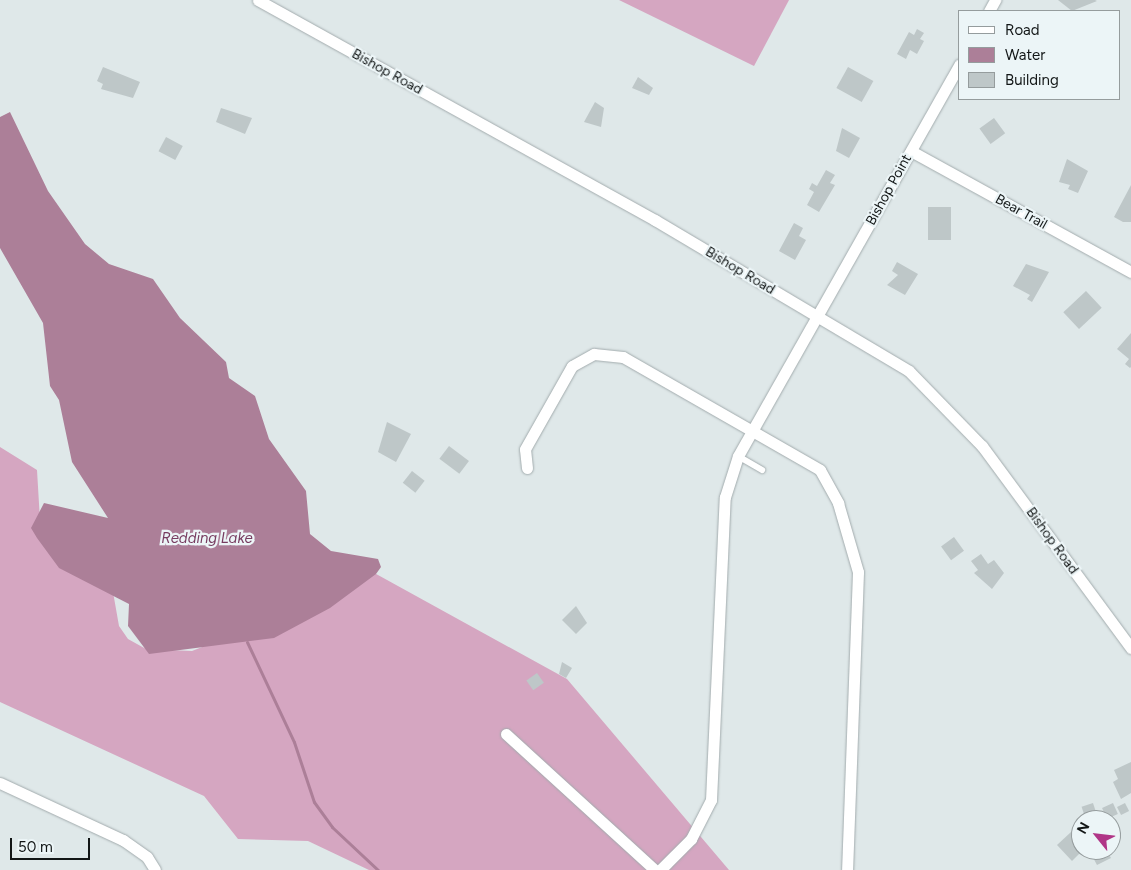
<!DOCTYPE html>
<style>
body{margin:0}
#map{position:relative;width:1131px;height:870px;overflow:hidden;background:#dfe8e9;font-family:Figtree,sans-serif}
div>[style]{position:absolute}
.forest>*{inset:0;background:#d5a6c1}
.water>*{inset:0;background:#ac7f98}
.stream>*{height:3px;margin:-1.5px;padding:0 1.5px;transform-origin:1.5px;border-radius:1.5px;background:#ac7f98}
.building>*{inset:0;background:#bec7c8;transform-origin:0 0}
.roads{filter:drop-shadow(0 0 1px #a2abad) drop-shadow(0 0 1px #a2abad)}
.service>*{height:5.5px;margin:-2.75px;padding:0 2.75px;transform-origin:2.75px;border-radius:2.75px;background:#fff}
.minor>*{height:11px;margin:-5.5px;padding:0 5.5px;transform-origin:5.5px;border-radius:5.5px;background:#fff}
span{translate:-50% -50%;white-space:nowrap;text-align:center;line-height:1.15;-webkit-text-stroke:4.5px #ecf5f7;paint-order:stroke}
.street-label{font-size:14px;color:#121616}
.water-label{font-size:15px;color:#773c60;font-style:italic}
.legend{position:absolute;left:958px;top:10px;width:162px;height:90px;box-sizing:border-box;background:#ecf5f7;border:1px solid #959c9d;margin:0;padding:6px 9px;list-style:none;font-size:15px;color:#121616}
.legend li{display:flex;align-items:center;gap:10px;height:25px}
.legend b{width:25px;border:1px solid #959c9d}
.north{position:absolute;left:1071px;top:810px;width:50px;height:50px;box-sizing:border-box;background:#ecf5f7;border:1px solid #959c9d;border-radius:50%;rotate:299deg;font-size:14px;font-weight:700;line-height:20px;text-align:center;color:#121616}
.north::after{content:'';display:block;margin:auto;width:18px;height:22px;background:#b03587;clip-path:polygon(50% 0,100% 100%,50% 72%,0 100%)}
.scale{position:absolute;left:10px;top:838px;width:80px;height:22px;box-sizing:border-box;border:2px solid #121616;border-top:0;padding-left:6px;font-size:15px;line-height:18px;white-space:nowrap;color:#121616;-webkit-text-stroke:4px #ecf5f7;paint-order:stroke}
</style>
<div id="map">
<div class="forest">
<div style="clip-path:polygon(619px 0,789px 0,754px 66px)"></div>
<div style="clip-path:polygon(0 447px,37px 470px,41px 537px,113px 592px,119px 626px,128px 639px,146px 649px,192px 651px,243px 631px,358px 564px,567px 679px,729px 870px,369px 870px,308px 841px,238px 839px,204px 796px,0 702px)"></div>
</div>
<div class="water">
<div style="clip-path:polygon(10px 112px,48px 191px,85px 244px,109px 264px,153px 279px,180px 318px,226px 362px,229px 378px,255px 396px,269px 439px,306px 491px,310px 534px,331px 551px,378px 559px,381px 567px,376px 574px,330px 608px,274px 638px,149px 654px,128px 626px,129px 604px,59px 568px,37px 538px,31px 528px,44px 503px,108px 518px,72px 462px,59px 400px,50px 386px,43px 323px,0 248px,0 117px)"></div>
</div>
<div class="stream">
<div style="left:247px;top:642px;width:110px;rotate:64.8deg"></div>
<div style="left:294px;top:742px;width:63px;rotate:71.6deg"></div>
<div style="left:314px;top:802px;width:31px;rotate:54deg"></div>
<div style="left:332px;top:827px;width:63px;rotate:43.1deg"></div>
</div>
<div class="building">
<div style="clip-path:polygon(1058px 0,1095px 0,1097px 1px,1072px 11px)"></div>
<div style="clip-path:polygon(917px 29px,924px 33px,920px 39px,924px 41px,917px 54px,910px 50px,906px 59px,897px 54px,909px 32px,914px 35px)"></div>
<div style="clip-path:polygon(103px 67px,140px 82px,133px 98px,101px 89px,103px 84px,97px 81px)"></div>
<div style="left:848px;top:67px;width:29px;height:24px;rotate:29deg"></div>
<div style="clip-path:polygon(638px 77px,653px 88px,649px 95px,632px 88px)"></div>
<div style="clip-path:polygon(595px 102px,604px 108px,601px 127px,584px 122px)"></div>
<div style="clip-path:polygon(221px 108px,252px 118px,245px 134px,216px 122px)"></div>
<div style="left:994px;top:118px;width:19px;height:18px;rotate:54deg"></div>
<div style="clip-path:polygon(842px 128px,860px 138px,849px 158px,836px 151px)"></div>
<div style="left:166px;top:137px;width:19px;height:16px;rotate:28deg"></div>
<div style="clip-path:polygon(1067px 159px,1088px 171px,1078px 193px,1068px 189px,1070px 185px,1059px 182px)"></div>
<div style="clip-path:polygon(826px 170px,835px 175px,830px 183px,835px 185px,819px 212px,807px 205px,814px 192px,809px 189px,812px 183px,817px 186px)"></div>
<div style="clip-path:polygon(1131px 185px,1131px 222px,1123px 222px,1114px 217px)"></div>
<div style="left:928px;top:207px;width:23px;height:33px"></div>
<div style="clip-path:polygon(794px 223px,803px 228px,799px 236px,806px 240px,795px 260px,779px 251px)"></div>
<div style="clip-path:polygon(897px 262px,918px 274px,905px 295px,887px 285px,898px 275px,892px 271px)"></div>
<div style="clip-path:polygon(1026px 264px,1049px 272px,1032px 302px,1027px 299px,1030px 295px,1013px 286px)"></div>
<div style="left:1086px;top:291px;width:23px;height:31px;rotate:47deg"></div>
<div style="clip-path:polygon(1131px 333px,1131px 367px,1130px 368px,1125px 364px,1129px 359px,1117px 349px)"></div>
<div style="clip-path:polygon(387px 422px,411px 434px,396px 462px,378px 452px)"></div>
<div style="left:449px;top:446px;width:25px;height:16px;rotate:37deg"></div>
<div style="left:412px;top:471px;width:16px;height:15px;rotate:38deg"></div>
<div style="left:954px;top:537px;width:17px;height:16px;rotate:54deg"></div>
<div style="clip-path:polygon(981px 554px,988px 564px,994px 560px,1004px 573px,992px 589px,974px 573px,978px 570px,971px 561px)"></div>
<div style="clip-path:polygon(576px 606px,587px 623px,576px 634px,562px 620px)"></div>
<div style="clip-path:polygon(562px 662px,572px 668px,566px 678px,559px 674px)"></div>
<div style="left:537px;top:673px;width:12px;height:13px;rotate:55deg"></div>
<div style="clip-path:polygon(1131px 762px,1131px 793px,1121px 799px,1113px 782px,1118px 779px,1114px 770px)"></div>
<div style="left:1093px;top:803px;width:13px;height:12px;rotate:72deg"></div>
<div style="left:1113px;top:803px;width:12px;height:12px;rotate:66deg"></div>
<div style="left:1125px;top:803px;width:9px;height:9px;rotate:63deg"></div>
<div style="clip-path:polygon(1071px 832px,1083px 850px,1072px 861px,1057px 845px)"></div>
<div style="clip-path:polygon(1106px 850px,1111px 858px,1097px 865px,1090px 852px)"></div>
</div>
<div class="roads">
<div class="service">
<div style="left:738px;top:456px;width:28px;rotate:30deg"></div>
</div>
<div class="minor">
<div style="left:258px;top:0;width:454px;rotate:29deg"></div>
<div style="left:655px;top:220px;width:295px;rotate:30.7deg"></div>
<div style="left:909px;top:371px;width:105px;rotate:45.8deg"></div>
<div style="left:982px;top:446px;width:251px;rotate:53.6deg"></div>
<div style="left:989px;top:11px;width:13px;rotate:-61deg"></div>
<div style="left:911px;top:151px;width:251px;rotate:28.8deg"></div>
<div style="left:527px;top:468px;width:19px;rotate:-96deg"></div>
<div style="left:525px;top:449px;width:95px;rotate:-60.5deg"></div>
<div style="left:572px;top:366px;width:25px;rotate:-29deg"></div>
<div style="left:594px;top:354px;width:29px;rotate:6deg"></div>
<div style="left:623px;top:357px;width:227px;rotate:29.8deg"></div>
<div style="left:820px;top:470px;width:38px;rotate:61deg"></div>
<div style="left:838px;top:503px;width:72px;rotate:73.8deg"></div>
<div style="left:858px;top:572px;width:298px;rotate:92.1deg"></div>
<div style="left:506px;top:734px;width:202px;rotate:42.4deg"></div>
<div style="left:0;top:783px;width:136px;rotate:24.9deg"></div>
<div style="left:123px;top:840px;width:29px;rotate:35deg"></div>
<div style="left:147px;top:857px;width:15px;rotate:58deg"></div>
<div style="left:660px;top:870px;width:44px;rotate:-45deg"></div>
<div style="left:691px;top:839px;width:44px;rotate:-62.9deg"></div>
<div style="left:711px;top:800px;width:303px;rotate:-87.4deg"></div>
<div style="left:725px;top:497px;width:43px;rotate:-72.4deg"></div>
<div style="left:738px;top:456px;width:450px;rotate:-60.5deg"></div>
</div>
</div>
<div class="street-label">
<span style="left:387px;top:72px;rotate:29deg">Bishop Road</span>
<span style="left:889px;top:190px;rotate:-61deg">Bishop Point</span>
<span style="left:1021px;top:212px;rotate:29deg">Bear Trail</span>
<span style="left:740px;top:271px;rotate:31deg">Bishop Road</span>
<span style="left:1052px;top:541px;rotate:54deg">Bishop Road</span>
</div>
<div class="water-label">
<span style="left:207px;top:539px">Redding Lake</span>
</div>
<ul class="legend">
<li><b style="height:6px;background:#fff"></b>Road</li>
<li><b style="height:14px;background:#ac7f98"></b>Water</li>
<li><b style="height:14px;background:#bec7c8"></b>Building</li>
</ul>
<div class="north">N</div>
<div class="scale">50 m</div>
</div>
